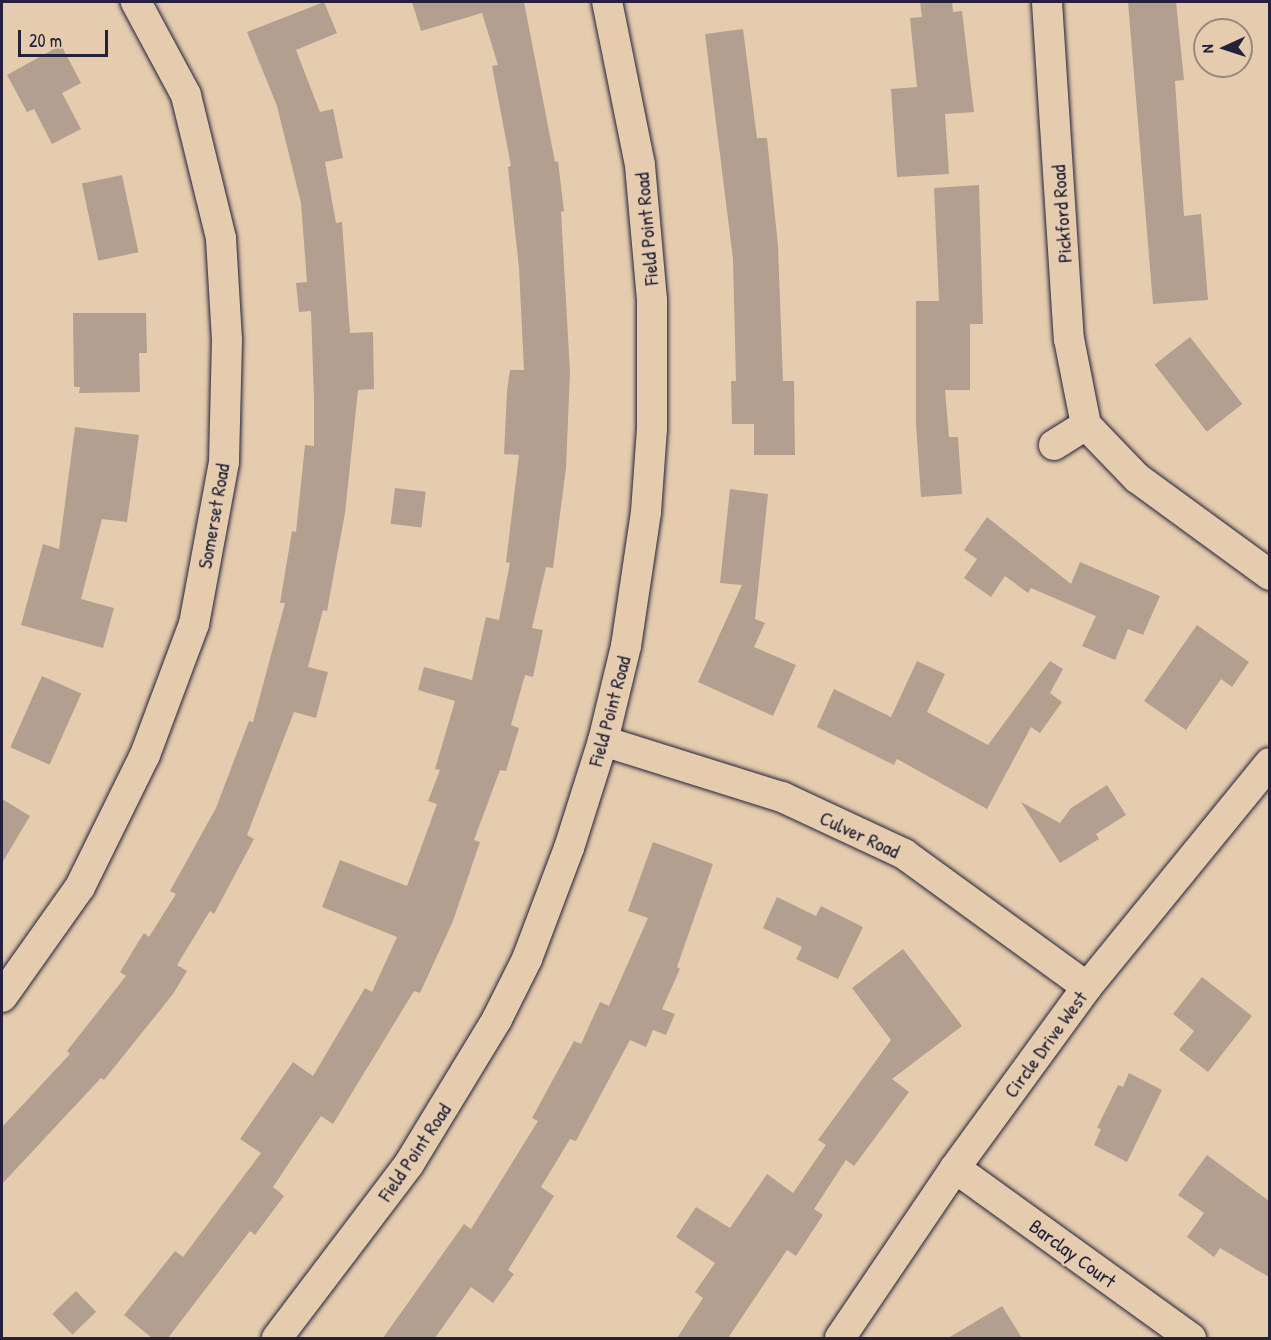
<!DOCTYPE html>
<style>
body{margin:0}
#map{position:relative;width:1271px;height:1340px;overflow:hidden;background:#e6ccae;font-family:"Patrick Hand",sans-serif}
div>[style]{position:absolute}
.building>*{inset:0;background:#b39f90;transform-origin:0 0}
.roads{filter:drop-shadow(0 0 2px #22223b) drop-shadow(0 0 2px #22223b)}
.minor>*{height:30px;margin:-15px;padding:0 15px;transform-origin:15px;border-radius:15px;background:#e6ccae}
span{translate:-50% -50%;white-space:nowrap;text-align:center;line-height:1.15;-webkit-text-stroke:5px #e6ccae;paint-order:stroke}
.street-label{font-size:20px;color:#22223b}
.frame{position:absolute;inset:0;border:3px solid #22223b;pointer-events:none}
.north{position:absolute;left:1193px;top:18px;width:60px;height:60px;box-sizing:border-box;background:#e6ccae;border:2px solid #988880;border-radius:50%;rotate:267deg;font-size:16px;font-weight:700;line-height:24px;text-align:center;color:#22223b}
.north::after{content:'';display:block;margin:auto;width:21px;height:27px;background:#22223b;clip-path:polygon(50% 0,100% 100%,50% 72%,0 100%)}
.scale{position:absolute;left:18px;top:30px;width:90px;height:27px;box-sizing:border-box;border:3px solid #22223b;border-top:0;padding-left:8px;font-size:18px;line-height:21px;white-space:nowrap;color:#22223b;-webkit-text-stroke:4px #e6ccae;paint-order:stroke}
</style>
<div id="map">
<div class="building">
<div style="clip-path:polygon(324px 2px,337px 33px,296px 50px,320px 112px,333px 109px,343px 158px,325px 162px,336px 223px,342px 222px,350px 333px,373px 332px,374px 389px,358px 390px,345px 513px,327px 611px,323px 610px,308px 667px,328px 672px,316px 718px,294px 712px,247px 835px,254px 839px,214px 914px,210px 911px,177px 965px,187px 971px,173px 994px,104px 1080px,101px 1078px,2px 1184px,2px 1127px,70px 1054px,67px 1051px,126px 976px,120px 972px,137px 944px,144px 933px,149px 937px,176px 894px,170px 891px,216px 808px,249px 721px,253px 722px,285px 603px,280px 603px,292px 531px,296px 532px,305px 445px,314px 446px,314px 399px,311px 311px,299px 312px,296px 283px,307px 282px,301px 203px,277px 106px,247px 32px)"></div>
<div style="clip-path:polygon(412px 2px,524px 2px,555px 162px,558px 161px,564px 211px,561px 212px,570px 372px,566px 468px,553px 568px,546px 567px,532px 628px,543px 630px,533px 677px,525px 675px,511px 725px,519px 728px,506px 771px,500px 770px,474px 840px,480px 842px,453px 921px,420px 993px,414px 991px,333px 1124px,321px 1116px,293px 1157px,273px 1187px,284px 1196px,255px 1235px,250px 1231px,168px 1338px,152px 1338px,124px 1315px,175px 1251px,183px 1257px,261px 1153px,240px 1139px,293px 1062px,313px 1076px,365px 988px,372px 992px,397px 937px,322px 907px,340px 860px,407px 886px,437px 804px,428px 801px,440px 770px,435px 769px,455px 701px,418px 690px,424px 667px,472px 680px,486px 617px,499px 620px,510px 563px,506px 562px,519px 455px,504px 454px,507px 391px,510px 370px,524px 370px,519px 268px,508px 167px,511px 166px,492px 66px,498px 65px,482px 13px,421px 31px)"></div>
<div style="clip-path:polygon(920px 2px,952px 2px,953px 12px,962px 11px,974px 112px,945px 114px,949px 174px,897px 177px,891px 89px,917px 87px,910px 18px,922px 17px)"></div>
<div style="clip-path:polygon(1128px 2px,1176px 2px,1184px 80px,1175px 81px,1184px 216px,1201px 214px,1208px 300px,1153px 304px)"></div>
<div style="clip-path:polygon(743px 29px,757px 138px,767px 138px,778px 246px,783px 381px,794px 381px,795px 455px,754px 455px,754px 424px,732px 424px,731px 381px,736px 381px,733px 259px,705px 34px)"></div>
<div style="clip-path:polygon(61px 45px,81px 83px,62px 93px,81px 129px,52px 144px,34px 109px,27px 112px,7px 75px)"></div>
<div style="left:122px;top:175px;width:79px;height:41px;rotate:78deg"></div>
<div style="clip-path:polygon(979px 185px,983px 324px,970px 324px,970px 390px,945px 390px,949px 437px,958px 437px,962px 494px,921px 497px,916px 425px,916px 301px,939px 301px,934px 188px)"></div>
<div style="clip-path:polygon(73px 313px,146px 313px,147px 353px,139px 353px,140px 392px,79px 393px,80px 387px,74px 387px)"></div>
<div style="left:1190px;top:337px;width:85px;height:45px;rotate:52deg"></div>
<div style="clip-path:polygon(75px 427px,139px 435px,127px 522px,102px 519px,81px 599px,114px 608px,103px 648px,21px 625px,43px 544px,59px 549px)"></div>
<div style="left:395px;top:488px;width:31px;height:36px;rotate:7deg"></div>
<div style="clip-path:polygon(730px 489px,768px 494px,755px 619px,765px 623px,754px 647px,796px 665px,773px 716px,698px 682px,742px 585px,720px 583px)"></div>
<div style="clip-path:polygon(987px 517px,1071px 584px,1080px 562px,1160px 596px,1143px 635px,1128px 629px,1115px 660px,1082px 646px,1096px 616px,1031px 588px,1028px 593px,1005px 576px,991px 597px,964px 578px,977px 559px,964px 550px)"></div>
<div style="clip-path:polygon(1197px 625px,1249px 662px,1232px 687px,1221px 679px,1186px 730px,1144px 701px)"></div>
<div style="clip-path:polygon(917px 661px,945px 674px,927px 712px,988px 745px,1050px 661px,1063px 669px,1050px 693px,1062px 702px,1040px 733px,1031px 727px,987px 809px,897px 759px,894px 765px,817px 727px,834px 689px,891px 717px)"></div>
<div style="left:42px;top:676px;width:43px;height:78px;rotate:24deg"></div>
<div style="clip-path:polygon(1107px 785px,1126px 815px,1096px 834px,1099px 839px,1060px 863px,1021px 802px,1060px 823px,1071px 808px)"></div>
<div style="clip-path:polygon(2px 799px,30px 816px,2px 863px)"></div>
<div style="clip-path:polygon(653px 842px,713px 864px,677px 967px,680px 969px,662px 1009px,675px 1014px,666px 1035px,653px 1030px,646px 1047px,630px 1040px,576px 1141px,570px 1139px,541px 1187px,554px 1196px,508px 1270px,514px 1274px,493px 1303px,471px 1287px,435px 1338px,383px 1338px,464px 1224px,471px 1229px,538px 1121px,532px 1118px,574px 1041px,581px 1044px,600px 1002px,609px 1006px,648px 918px,628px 911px)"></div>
<div style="clip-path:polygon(777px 897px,816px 916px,821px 906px,863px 927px,838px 979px,796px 959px,802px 947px,763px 928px)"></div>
<div style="clip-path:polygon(903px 949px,962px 1026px,892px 1079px,909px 1092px,854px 1166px,846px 1160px,814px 1209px,823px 1215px,796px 1256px,787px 1250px,728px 1338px,677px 1338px,703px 1298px,695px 1292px,715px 1263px,676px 1237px,696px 1207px,730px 1228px,767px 1174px,793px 1193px,826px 1145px,818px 1140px,891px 1040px,852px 988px)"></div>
<div style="clip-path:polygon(1202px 977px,1252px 1016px,1208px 1072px,1179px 1050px,1194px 1031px,1173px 1014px)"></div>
<div style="clip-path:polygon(1129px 1073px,1162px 1090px,1127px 1162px,1094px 1145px,1101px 1129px,1097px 1128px,1118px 1085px,1123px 1087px)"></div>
<div style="clip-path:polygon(1207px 1155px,1269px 1201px,1269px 1277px,1220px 1248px,1214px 1257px,1187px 1237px,1204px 1213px,1178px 1195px)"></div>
<div style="left:76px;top:1291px;width:29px;height:33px;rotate:46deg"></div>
<div style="clip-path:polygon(1002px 1306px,1022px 1338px,948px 1338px)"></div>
</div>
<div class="roads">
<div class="minor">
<div style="left:1047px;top:2px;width:338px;rotate:86.3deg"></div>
<div style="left:1069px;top:339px;width:88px;rotate:78.8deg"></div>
<div style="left:1086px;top:425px;width:74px;rotate:46.1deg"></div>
<div style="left:1137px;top:478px;width:165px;rotate:36.1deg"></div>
<div style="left:1054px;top:445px;width:38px;rotate:-32deg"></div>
<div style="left:603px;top:741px;width:188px;rotate:17.4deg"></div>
<div style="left:782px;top:797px;width:135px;rotate:25deg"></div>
<div style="left:904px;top:854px;width:226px;rotate:36deg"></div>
<div style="left:2px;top:997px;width:135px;rotate:-54.7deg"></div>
<div style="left:80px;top:887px;width:147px;rotate:-63.8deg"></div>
<div style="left:145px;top:755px;width:140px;rotate:-69.5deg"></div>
<div style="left:194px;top:624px;width:165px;rotate:-79.5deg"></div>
<div style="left:224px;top:462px;width:122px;rotate:-88.6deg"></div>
<div style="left:227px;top:340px;width:102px;rotate:-93.4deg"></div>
<div style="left:221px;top:238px;width:147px;rotate:-103.8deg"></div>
<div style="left:186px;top:95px;width:106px;rotate:-118.3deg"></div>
<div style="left:955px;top:1168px;width:291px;rotate:35.8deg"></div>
<div style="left:277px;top:1338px;width:218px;rotate:-52.8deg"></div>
<div style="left:409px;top:1164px;width:170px;rotate:-58.7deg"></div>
<div style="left:497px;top:1019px;width:67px;rotate:-63.4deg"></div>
<div style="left:527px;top:959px;width:119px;rotate:-69.3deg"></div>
<div style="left:569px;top:848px;width:112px;rotate:-72.4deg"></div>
<div style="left:603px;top:741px;width:98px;rotate:-76.4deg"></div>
<div style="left:626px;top:646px;width:135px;rotate:-81.5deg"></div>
<div style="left:646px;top:512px;width:83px;rotate:-85.9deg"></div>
<div style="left:652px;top:429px;width:129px;rotate:-90deg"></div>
<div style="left:652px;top:300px;width:136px;rotate:-95.1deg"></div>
<div style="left:640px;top:165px;width:166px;rotate:-101.4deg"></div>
<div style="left:840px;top:1338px;width:205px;rotate:-55.9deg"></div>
<div style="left:955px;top:1168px;width:224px;rotate:-53.9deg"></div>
<div style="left:1087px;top:987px;width:289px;rotate:-50.8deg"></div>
</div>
</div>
<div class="street-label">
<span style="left:1061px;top:214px;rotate:-94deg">Pickford Road</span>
<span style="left:646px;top:229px;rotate:-95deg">Field Point Road</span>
<span style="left:213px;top:516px;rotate:-80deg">Somerset Road</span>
<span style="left:609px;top:711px;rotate:-75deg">Field Point Road</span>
<span style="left:860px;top:834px;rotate:25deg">Culver Road</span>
<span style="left:1045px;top:1044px;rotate:-54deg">Circle Drive West</span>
<span style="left:414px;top:1152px;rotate:-56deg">Field Point Road</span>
<span style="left:1073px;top:1253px;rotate:36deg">Barclay Court</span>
</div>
<div class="frame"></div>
<div class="north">N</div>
<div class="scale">20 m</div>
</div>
